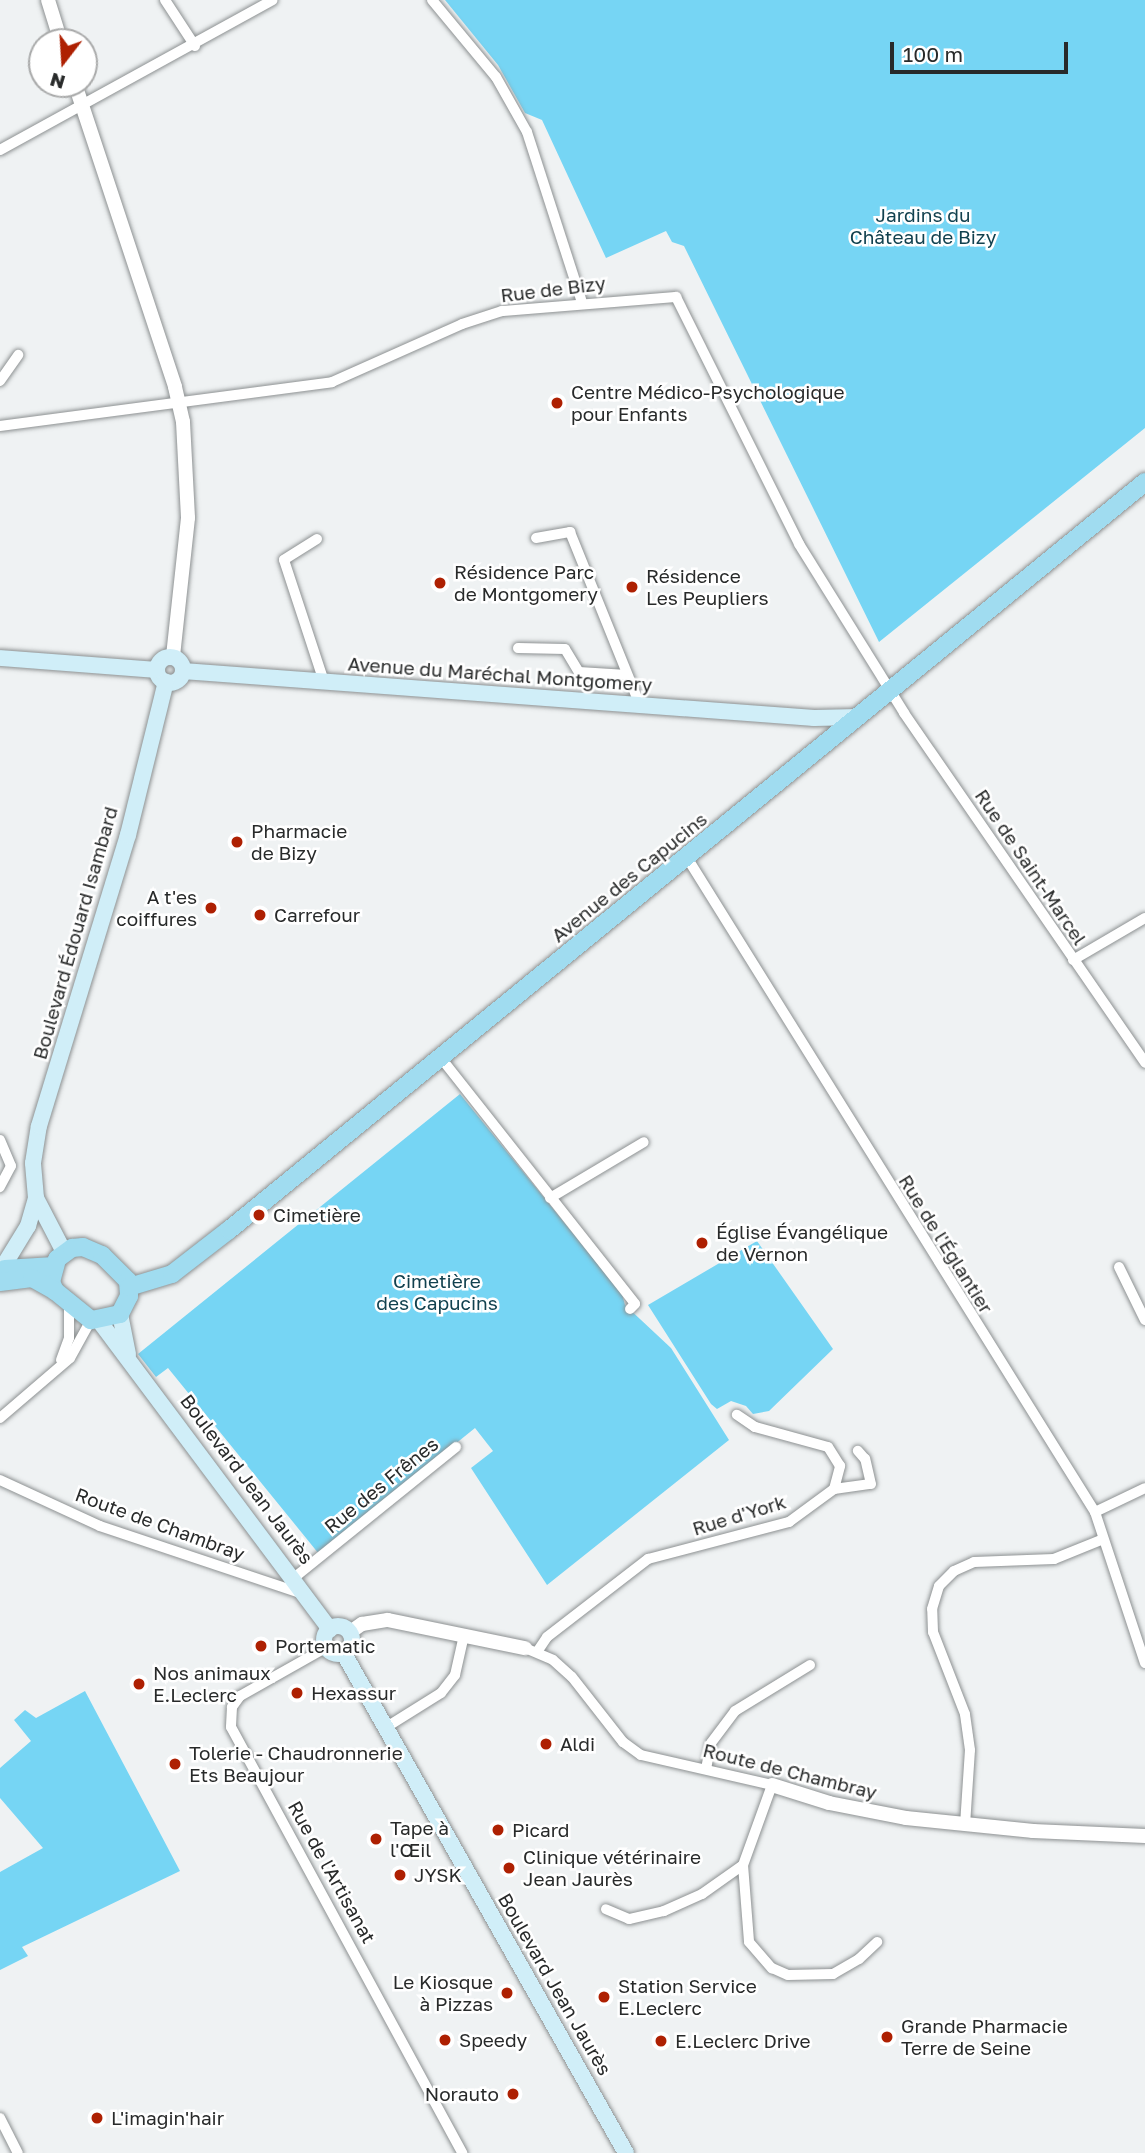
<!DOCTYPE html>
<meta charset="utf-8">
<style>
body{margin:0}
#map{position:relative;width:1145px;height:2153px;overflow:hidden;background:#eff2f3;font-family:"Golos Text",sans-serif}
div>[style]{position:absolute}
.green>*{inset:0;background:#76d5f4}
.roads{filter:drop-shadow(0 0 2px #8d9192) drop-shadow(0 0 2px #8d9192)}
.minor>*{height:10px;margin:-5px;padding:0 5px;transform-origin:5px;border-radius:5px;background:#fff}
.tertiary>*{height:14px;margin:-7px;padding:0 7px;transform-origin:7px;border-radius:7px;background:#fff}
.secondary>*{height:16px;margin:-8px;padding:0 8px;transform-origin:8px;border-radius:8px;background:#d0eef8}
.secondary>.ring{margin:-8px;padding:0;box-sizing:content-box;background:none;border:16px solid #d0eef8;border-radius:50%}
.primary>*{height:18px;margin:-9px;padding:0 9px;transform-origin:9px;border-radius:9px;background:#a0dcf0}
.dots>*{width:19px;height:19px;translate:-50% -50%;box-sizing:border-box;border:4px solid #fff;border-radius:50%}
span{translate:-50% -50%;white-space:nowrap;text-align:center;line-height:1.15;-webkit-text-stroke:5px #fff;paint-order:stroke}
.park-label{font-size:19px;color:#11414f}
.street-label{font-size:19px;color:#282a2a}
.poi-label{font-size:19px;color:#282a2a}
.left{translate:0 -50%;text-align:left}
.right{translate:-100% -50%;text-align:right}
.north{position:absolute;left:28px;top:28px;width:70px;height:70px;box-sizing:border-box;background:#fff;border:2px solid #a9aaaa;border-radius:50%;rotate:197deg;font-size:19px;font-weight:700;line-height:28px;text-align:center;color:#282a2a}
.north::after{content:'';display:block;margin:auto;width:24px;height:32px;background:#ae2002;clip-path:polygon(50% 0,100% 100%,50% 72%,0 100%)}
.scale{position:absolute;left:890px;top:42px;width:178px;height:32px;box-sizing:border-box;border:4px solid #282a2a;border-top:0;padding-left:9px;font-size:21px;line-height:24px;white-space:nowrap;color:#282a2a;-webkit-text-stroke:5px #fff;paint-order:stroke}
</style>
<div id="map">
<div class="green">
<div style="clip-path:polygon(445px 0,1145px 0,1145px 428px,879px 642px,684px 246px,672px 242px,666px 231px,606px 258px,542px 120px,525px 113px,498px 65px)"></div>
<div style="clip-path:polygon(460px 1094px,622px 1294px,625px 1305px,671px 1348px,729px 1440px,547px 1585px,471px 1468px,493px 1451px,475px 1428px,319px 1554px,168px 1368px,156px 1377px,138px 1354px)"></div>
<div style="clip-path:polygon(757px 1241px,833px 1349px,769px 1411px,753px 1414px,746px 1406px,731px 1401px,717px 1409px,711px 1404px,648px 1305px)"></div>
<div style="clip-path:polygon(85px 1691px,180px 1871px,22px 1947px,28px 1956px,0 1970px,0 1872px,43px 1848px,0 1798px,0 1768px,31px 1741px,14px 1720px,25px 1710px,36px 1718px)"></div>
</div>
<div class="roads">
<div class="minor">
<div style="left:165px;top:0;width:55px;rotate:56.9deg"></div>
<div style="left:432px;top:0;width:100px;rotate:50.3deg"></div>
<div style="left:496px;top:77px;width:63px;rotate:60.6deg"></div>
<div style="left:527px;top:132px;width:179px;rotate:72.1deg"></div>
<div style="left:0;top:150px;width:311px;rotate:-28.8deg"></div>
<div style="left:0;top:381px;width:32px;rotate:-55deg"></div>
<div style="left:0;top:426px;width:335px;rotate:-7.5deg"></div>
<div style="left:332px;top:382px;width:142px;rotate:-24deg"></div>
<div style="left:462px;top:324px;width:42px;rotate:-18deg"></div>
<div style="left:502px;top:311px;width:175px;rotate:-4.6deg"></div>
<div style="left:676px;top:297px;width:276px;rotate:63.5deg"></div>
<div style="left:799px;top:544px;width:199px;rotate:58.1deg"></div>
<div style="left:904px;top:713px;width:425px;rotate:55.4deg"></div>
<div style="left:536px;top:538px;width:35px;rotate:-10deg"></div>
<div style="left:570px;top:532px;width:187px;rotate:68deg"></div>
<div style="left:317px;top:539px;width:39px;rotate:148deg"></div>
<div style="left:284px;top:560px;width:128px;rotate:71.8deg"></div>
<div style="left:518px;top:648px;width:47px;rotate:1.2deg"></div>
<div style="left:565px;top:649px;width:27px;rotate:59deg"></div>
<div style="left:579px;top:672px;width:48px;rotate:3.6deg"></div>
<div style="left:686px;top:856px;width:773px;rotate:58.06deg"></div>
<div style="left:1095px;top:1512px;width:159px;rotate:71.7deg"></div>
<div style="left:1073px;top:960px;width:83px;rotate:-30.3deg"></div>
<div style="left:441px;top:1058px;width:313px;rotate:51.7deg"></div>
<div style="left:635px;top:1304px;width:7px;rotate:135deg"></div>
<div style="left:0;top:1140px;width:28px;rotate:67deg"></div>
<div style="left:11px;top:1166px;width:24px;rotate:118deg"></div>
<div style="left:550px;top:1198px;width:109px;rotate:-30.8deg"></div>
<div style="left:1119px;top:1267px;width:59px;rotate:63.9deg"></div>
<div style="left:61px;top:1360px;width:23px;rotate:-70deg"></div>
<div style="left:69px;top:1338px;width:31px;rotate:-90deg"></div>
<div style="left:0;top:1418px;width:92px;rotate:-40.6deg"></div>
<div style="left:70px;top:1358px;width:43px;rotate:-61.1deg"></div>
<div style="left:0;top:1480px;width:110px;rotate:24.7deg"></div>
<div style="left:100px;top:1526px;width:214px;rotate:18.5deg"></div>
<div style="left:834px;top:1489px;width:37px;rotate:-8deg"></div>
<div style="left:871px;top:1484px;width:26px;rotate:-103deg"></div>
<div style="left:865px;top:1459px;width:11px;rotate:-131deg"></div>
<div style="left:1095px;top:1512px;width:55px;rotate:-25.6deg"></div>
<div style="left:295px;top:1577px;width:207px;rotate:-38.9deg"></div>
<div style="left:327px;top:1647px;width:100px;rotate:150.6deg"></div>
<div style="left:240px;top:1696px;width:14px;rotate:126deg"></div>
<div style="left:232px;top:1707px;width:20px;rotate:93deg"></div>
<div style="left:231px;top:1727px;width:485px;rotate:61.5deg"></div>
<div style="left:525px;top:1648px;width:30px;rotate:23deg"></div>
<div style="left:553px;top:1660px;width:25px;rotate:42deg"></div>
<div style="left:572px;top:1677px;width:83px;rotate:51.9deg"></div>
<div style="left:623px;top:1742px;width:22px;rotate:36deg"></div>
<div style="left:641px;top:1755px;width:134px;rotate:12.9deg"></div>
<div style="left:772px;top:1785px;width:85px;rotate:109.9deg"></div>
<div style="left:743px;top:1865px;width:50px;rotate:144.7deg"></div>
<div style="left:702px;top:1894px;width:42px;rotate:155.9deg"></div>
<div style="left:664px;top:1911px;width:36px;rotate:167deg"></div>
<div style="left:629px;top:1919px;width:25px;rotate:-157deg"></div>
<div style="left:537px;top:1652px;width:18px;rotate:-56deg"></div>
<div style="left:547px;top:1637px;width:128px;rotate:-37.7deg"></div>
<div style="left:648px;top:1559px;width:146px;rotate:-14.7deg"></div>
<div style="left:789px;top:1522px;width:56px;rotate:-36.3deg"></div>
<div style="left:834px;top:1489px;width:24px;rotate:-75deg"></div>
<div style="left:840px;top:1466px;width:22px;rotate:-122deg"></div>
<div style="left:828px;top:1447px;width:76px;rotate:-164.7deg"></div>
<div style="left:755px;top:1427px;width:22px;rotate:-146deg"></div>
<div style="left:385px;top:1728px;width:66px;rotate:-32deg"></div>
<div style="left:441px;top:1693px;width:23px;rotate:-52deg"></div>
<div style="left:455px;top:1675px;width:41px;rotate:-77.3deg"></div>
<div style="left:706px;top:1769px;width:26px;rotate:-79deg"></div>
<div style="left:711px;top:1743px;width:40px;rotate:-53deg"></div>
<div style="left:735px;top:1711px;width:88px;rotate:-31.5deg"></div>
<div style="left:965px;top:1825px;width:75px;rotate:-86.2deg"></div>
<div style="left:970px;top:1750px;width:36px;rotate:-98deg"></div>
<div style="left:965px;top:1714px;width:88px;rotate:-111.3deg"></div>
<div style="left:933px;top:1632px;width:23px;rotate:-92deg"></div>
<div style="left:932px;top:1609px;width:24px;rotate:-73deg"></div>
<div style="left:939px;top:1586px;width:21px;rotate:-45deg"></div>
<div style="left:954px;top:1571px;width:22px;rotate:-24deg"></div>
<div style="left:974px;top:1562px;width:80px;rotate:-2.1deg"></div>
<div style="left:1054px;top:1559px;width:51px;rotate:-22deg"></div>
<div style="left:743px;top:1865px;width:77px;rotate:85.5deg"></div>
<div style="left:749px;top:1942px;width:35px;rotate:49deg"></div>
<div style="left:772px;top:1968px;width:17px;rotate:24deg"></div>
<div style="left:788px;top:1975px;width:45px;rotate:-1.3deg"></div>
<div style="left:833px;top:1974px;width:30px;rotate:-30deg"></div>
<div style="left:859px;top:1959px;width:25px;rotate:-43deg"></div>
<div style="left:0;top:2118px;width:39px;rotate:63deg"></div>
</div>
<div class="tertiary">
<div style="left:48px;top:0;width:44px;rotate:72.8deg"></div>
<div style="left:75px;top:84px;width:319px;rotate:71.7deg"></div>
<div style="left:175px;top:387px;width:36px;rotate:77deg"></div>
<div style="left:183px;top:422px;width:96px;rotate:87deg"></div>
<div style="left:188px;top:518px;width:140px;rotate:96.2deg"></div>
<div style="left:349px;top:1633px;width:16px;rotate:-35deg"></div>
<div style="left:362px;top:1624px;width:26px;rotate:-9deg"></div>
<div style="left:388px;top:1620px;width:140px;rotate:11.6deg"></div>
<div style="left:772px;top:1785px;width:60px;rotate:17.5deg"></div>
<div style="left:829px;top:1803px;width:78px;rotate:11deg"></div>
<div style="left:906px;top:1818px;width:128px;rotate:5.8deg"></div>
<div style="left:1033px;top:1831px;width:112px;rotate:2.6deg"></div>
</div>
<div class="secondary">
<div class="ring" style="left:157px;top:657px;width:10px;height:10px"></div>
<div style="left:0;top:658px;width:156px;rotate:4.4deg"></div>
<div style="left:183px;top:671px;width:633px;rotate:4.26deg"></div>
<div style="left:814px;top:718px;width:44px;rotate:-1.3deg"></div>
<div style="left:64px;top:1252px;width:61px;rotate:-117.4deg"></div>
<div style="left:36px;top:1198px;width:35px;rotate:-95deg"></div>
<div style="left:33px;top:1163px;width:37px;rotate:-81deg"></div>
<div style="left:39px;top:1126px;width:304px;rotate:-73deg"></div>
<div style="left:128px;top:835px;width:158px;rotate:-76.1deg"></div>
<div style="left:1px;top:1270px;width:52px;rotate:-58.5deg"></div>
<div style="left:28px;top:1226px;width:29px;rotate:-74deg"></div>
<div style="left:120px;top:1314px;width:41px;rotate:78.7deg"></div>
<div style="left:100px;top:1322px;width:384px;rotate:53.2deg"></div>
<div class="ring" style="left:324px;top:1626px;width:12px;height:12px"></div>
<div style="left:343px;top:1652px;width:575px;rotate:60.54deg"></div>
</div>
<div class="primary">
<div style="left:83px;top:1247px;width:21px;rotate:23deg"></div>
<div style="left:102px;top:1255px;width:37px;rotate:45deg"></div>
<div style="left:128px;top:1281px;width:15px;rotate:86deg"></div>
<div style="left:129px;top:1296px;width:20px;rotate:117deg"></div>
<div style="left:120px;top:1314px;width:30px;rotate:168deg"></div>
<div style="left:91px;top:1320px;width:46px;rotate:-141.1deg"></div>
<div style="left:55px;top:1291px;width:10px;rotate:-114deg"></div>
<div style="left:51px;top:1282px;width:24px;rotate:-75deg"></div>
<div style="left:57px;top:1259px;width:19px;rotate:-36deg"></div>
<div style="left:72px;top:1248px;width:11px;rotate:-5deg"></div>
<div style="left:5px;top:1269px;width:49px;rotate:-3.5deg"></div>
<div style="left:0;top:1282px;width:32px;rotate:-7deg"></div>
<div style="left:32px;top:1278px;width:26px;rotate:29deg"></div>
<div style="left:129px;top:1287px;width:45px;rotate:-16.8deg"></div>
<div style="left:172px;top:1274px;width:72px;rotate:-37.7deg"></div>
<div style="left:229px;top:1230px;width:1183px;rotate:-39.23deg"></div>
</div>
</div>
<div class="dots">
<div style="left:557px;top:403px;background:#ae2002"></div>
<div style="left:440px;top:583px;background:#ae2002"></div>
<div style="left:632px;top:587px;background:#ae2002"></div>
<div style="left:237px;top:842px;background:#ae2002"></div>
<div style="left:211px;top:908px;background:#ae2002"></div>
<div style="left:260px;top:915px;background:#ae2002"></div>
<div style="left:259px;top:1215px;background:#ae2002"></div>
<div style="left:702px;top:1243px;background:#ae2002"></div>
<div style="left:261px;top:1646px;background:#ae2002"></div>
<div style="left:139px;top:1684px;background:#ae2002"></div>
<div style="left:297px;top:1693px;background:#ae2002"></div>
<div style="left:546px;top:1744px;background:#ae2002"></div>
<div style="left:175px;top:1764px;background:#ae2002"></div>
<div style="left:498px;top:1830px;background:#ae2002"></div>
<div style="left:376px;top:1839px;background:#ae2002"></div>
<div style="left:509px;top:1868px;background:#ae2002"></div>
<div style="left:400px;top:1875px;background:#ae2002"></div>
<div style="left:507px;top:1993px;background:#ae2002"></div>
<div style="left:604px;top:1997px;background:#ae2002"></div>
<div style="left:887px;top:2037px;background:#ae2002"></div>
<div style="left:445px;top:2040px;background:#ae2002"></div>
<div style="left:661px;top:2041px;background:#ae2002"></div>
<div style="left:513px;top:2094px;background:#ae2002"></div>
<div style="left:97px;top:2118px;background:#ae2002"></div>
</div>
<div class="park-label">
<span style="left:923px;top:226px">Jardins du<br>Château de Bizy</span>
<span style="left:437px;top:1292px">Cimetière<br>des Capucins</span>
</div>
<div class="street-label">
<span style="left:553px;top:289px;rotate:-7deg">Rue de Bizy</span>
<span style="left:500px;top:674px;rotate:4deg">Avenue du Maréchal Montgomery</span>
<span style="left:1031px;top:867px;rotate:56deg">Rue de Saint-Marcel</span>
<span style="left:629px;top:877px;rotate:-39deg">Avenue des Capucins</span>
<span style="left:75px;top:933px;rotate:-74deg">Boulevard Édouard Isambard</span>
<span style="left:946px;top:1244px;rotate:58deg">Rue de l'Églantier</span>
<span style="left:247px;top:1479px;rotate:53deg">Boulevard Jean Jaurès</span>
<span style="left:381px;top:1485px;rotate:-39deg">Rue des Frênes</span>
<span style="left:739px;top:1515px;rotate:-17deg">Rue d'York</span>
<span style="left:160px;top:1524px;rotate:20deg">Route de Chambray</span>
<span style="left:790px;top:1771px;rotate:14deg">Route de Chambray</span>
<span style="left:332px;top:1872px;rotate:61deg">Rue de l'Artisanat</span>
<span style="left:555px;top:1984px;rotate:60deg">Boulevard Jean Jaurès</span>
</div>
<div class="poi-label">
<span class="left" style="left:571px;top:403px">Centre Médico-Psychologique<br>pour Enfants</span>
<span class="left" style="left:454px;top:583px">Résidence Parc<br>de Montgomery</span>
<span class="left" style="left:646px;top:587px">Résidence<br>Les Peupliers</span>
<span class="left" style="left:251px;top:842px">Pharmacie<br>de Bizy</span>
<span class="right" style="left:197px;top:908px">A t'es<br>coiffures</span>
<span class="left" style="left:274px;top:915px">Carrefour</span>
<span class="left" style="left:273px;top:1215px">Cimetière</span>
<span class="left" style="left:716px;top:1243px">Église Évangélique<br>de Vernon</span>
<span class="left" style="left:275px;top:1646px">Portematic</span>
<span class="left" style="left:153px;top:1684px">Nos animaux<br>E.Leclerc</span>
<span class="left" style="left:311px;top:1693px">Hexassur</span>
<span class="left" style="left:560px;top:1744px">Aldi</span>
<span class="left" style="left:189px;top:1764px">Tolerie - Chaudronnerie<br>Ets Beaujour</span>
<span class="left" style="left:390px;top:1839px">Tape à<br>l'Œil</span>
<span class="left" style="left:512px;top:1830px">Picard</span>
<span class="left" style="left:523px;top:1868px">Clinique vétérinaire<br>Jean Jaurès</span>
<span class="left" style="left:414px;top:1875px">JYSK</span>
<span class="right" style="left:493px;top:1993px">Le Kiosque<br>à Pizzas</span>
<span class="left" style="left:618px;top:1997px">Station Service<br>E.Leclerc</span>
<span class="left" style="left:901px;top:2037px">Grande Pharmacie<br>Terre de Seine</span>
<span class="left" style="left:459px;top:2040px">Speedy</span>
<span class="left" style="left:675px;top:2041px">E.Leclerc Drive</span>
<span class="right" style="left:499px;top:2094px">Norauto</span>
<span class="left" style="left:111px;top:2118px">L'imagin'hair</span>
</div>
<div class="north">N</div>
<div class="scale">100 m</div>
</div>
